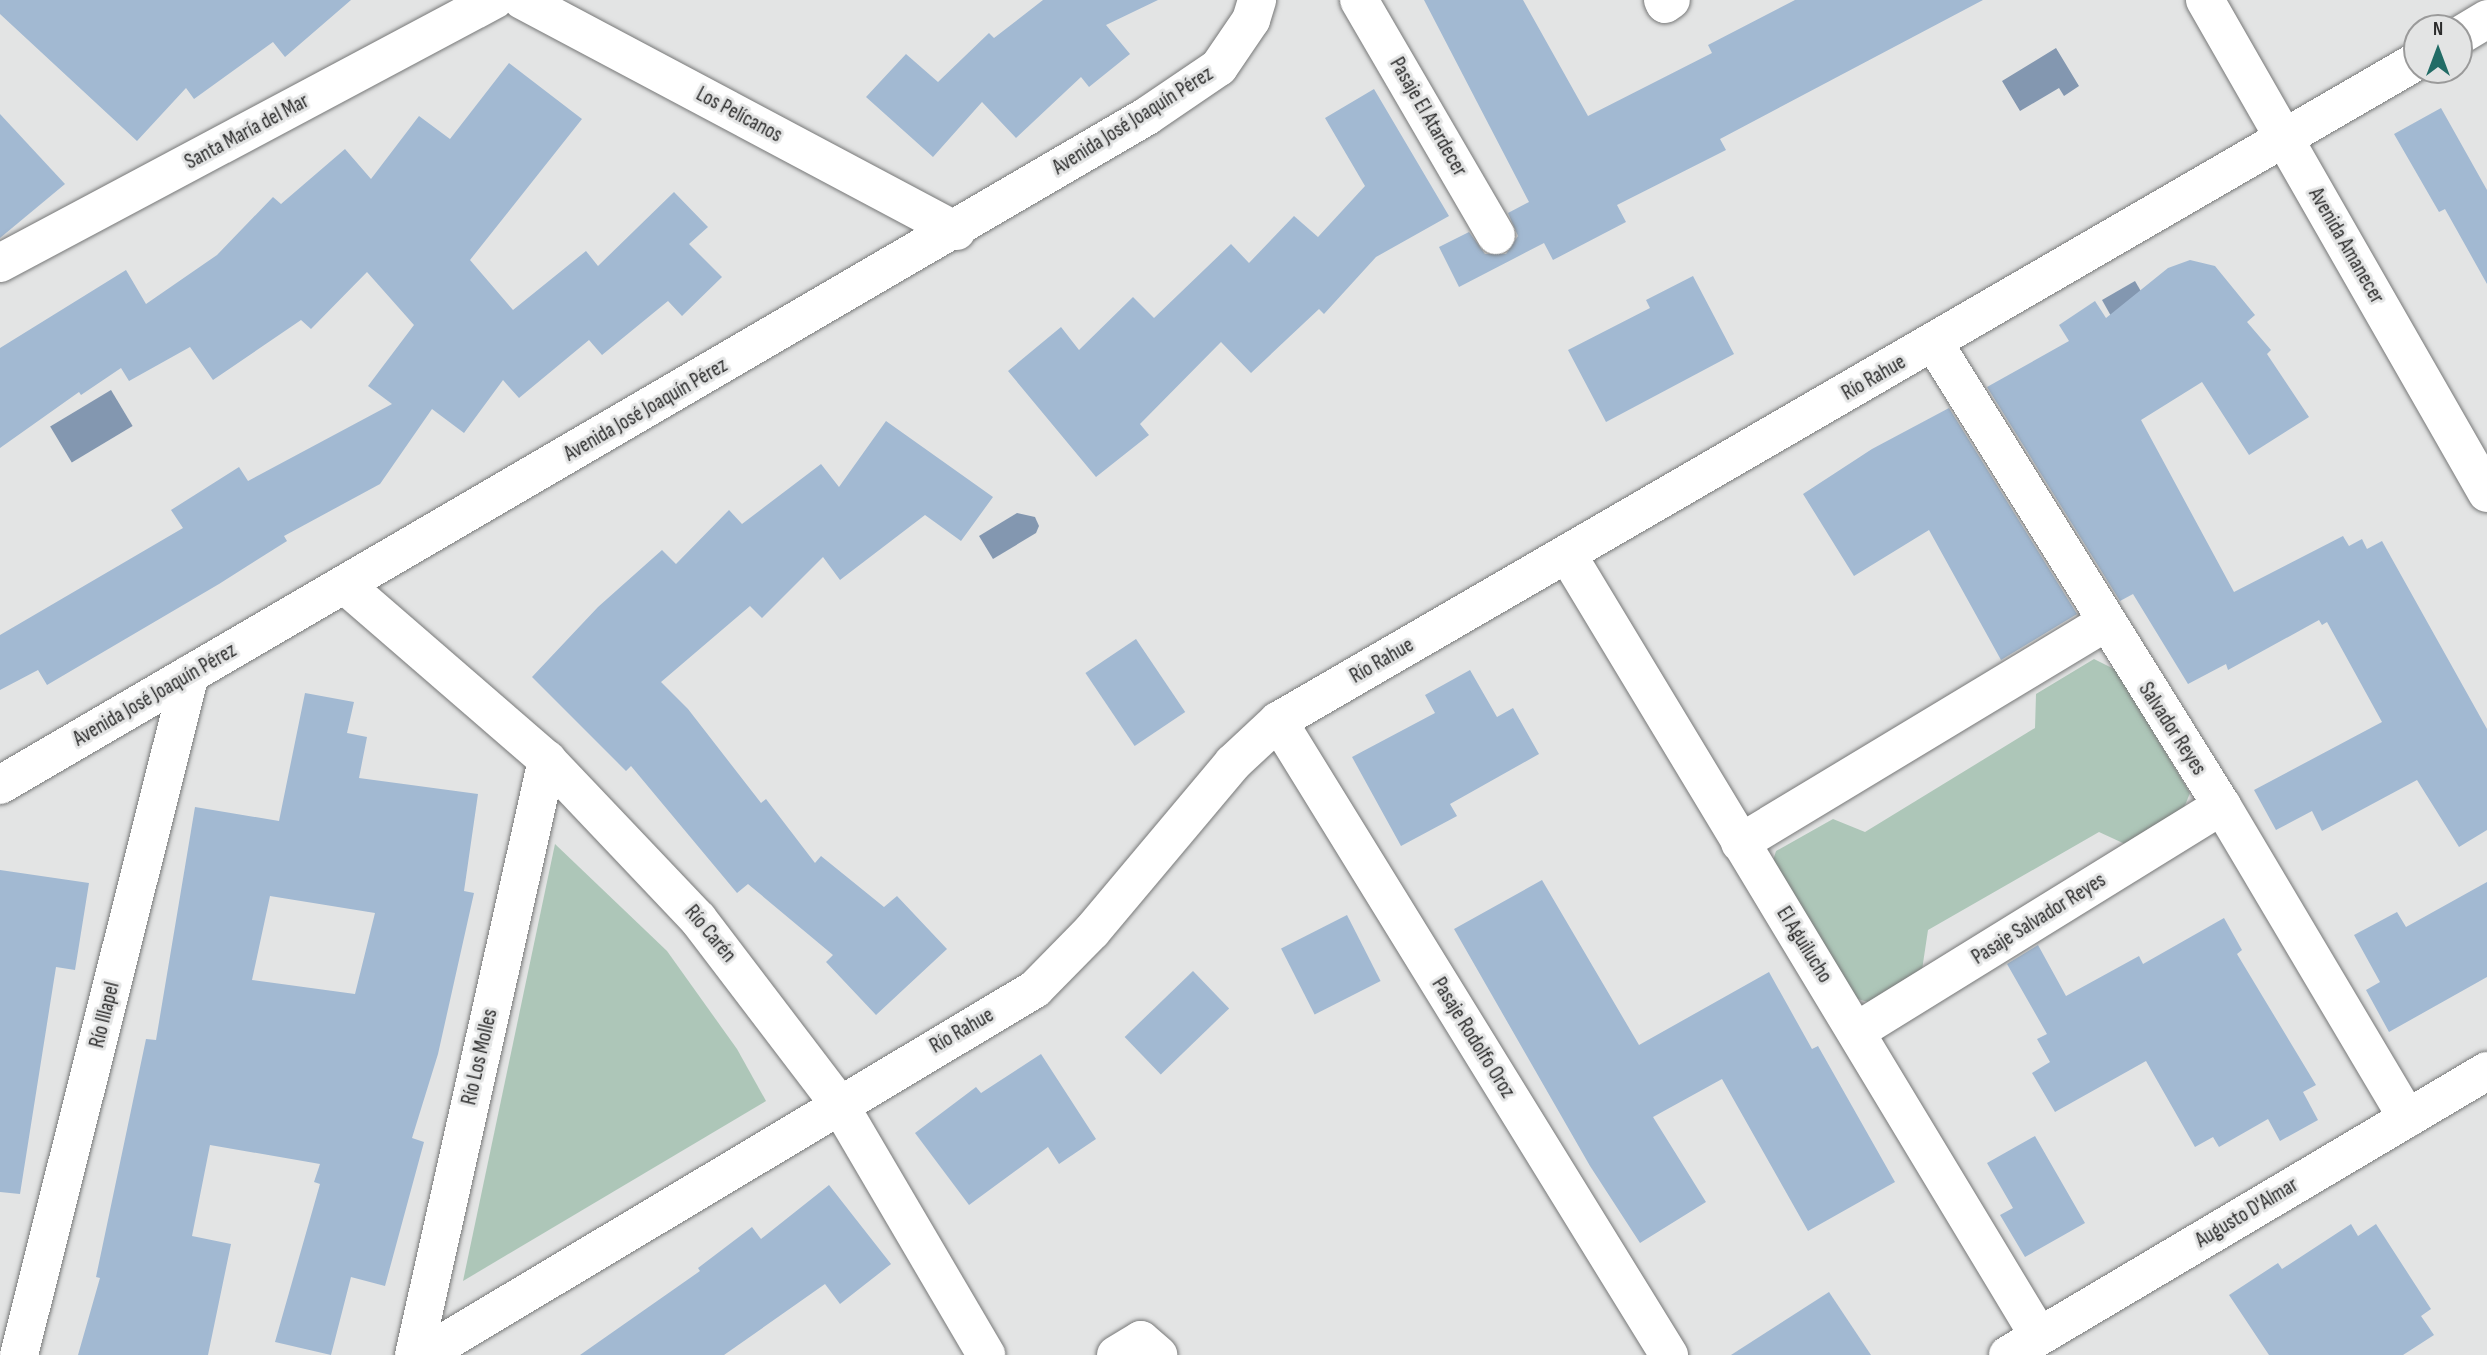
<!DOCTYPE html>
<meta charset="utf-8">
<style>
body{margin:0}
#map{position:relative;width:2487px;height:1355px;overflow:hidden;background:#e3e4e4;font-family:"Sofia Sans Condensed",sans-serif}
div>[style]{position:absolute}
.green>*{inset:0;background:#adc6b8}
.water>*{inset:0;background:#8397b0;transform-origin:0 0}
.building>*{inset:0;background:#a2b9d2;transform-origin:0 0}
.roads{filter:drop-shadow(0 0 2px #777878) drop-shadow(0 0 2px #777878)}
.minor>*{height:38px;margin:-19px;padding:0 19px;transform-origin:19px;border-radius:19px;background:#fff}
.major>*{height:38px;margin:-19px;padding:0 19px;transform-origin:19px;border-radius:19px;background:#fff}
span{translate:-50% -50%;white-space:nowrap;text-align:center;line-height:1.15;-webkit-text-stroke:6px #e3e4e4;paint-order:stroke}
.street-label{font-size:21px;color:#2c2c2c}
.north{position:absolute;left:2403px;top:14px;width:70px;height:70px;box-sizing:border-box;background:#e3e4e4;border:2px solid #9a9a9a;border-radius:50%;rotate:0deg;font-size:19px;font-weight:700;line-height:28px;text-align:center;color:#2c2c2c}
.north::after{content:'';display:block;margin:auto;width:24px;height:32px;background:#226c66;clip-path:polygon(50% 0,100% 100%,50% 72%,0 100%)}
</style>
<div id="map">
<div class="green">
<div style="clip-path:polygon(2094px 659px,2116px 670px,2190px 793px,2181px 815px,2125px 844px,2099px 832px,1928px 930px,1922px 970px,1868px 1002px,1844px 995px,1770px 870px,1776px 851px,1833px 819px,1865px 832px,2035px 728px,2036px 694px)"></div>
<div style="clip-path:polygon(555px 844px,667px 951px,737px 1049px,766px 1101px,463px 1281px)"></div>
</div>
<div class="water">
<div style="clip-path:polygon(2056px 48px,2079px 86px,2064px 96px,2059px 88px,2020px 111px,2002px 81px)"></div>
<div style="clip-path:polygon(2135px 281px,2168px 338px,2125px 341px,2102px 300px)"></div>
<div style="left:111px;top:390px;width:42px;height:71px;rotate:59deg"></div>
<div style="clip-path:polygon(1017px 513px,1035px 517px,1039px 526px,1036px 533px,993px 559px,979px 536px)"></div>
</div>
<div class="building">
<div style="clip-path:polygon(0 0,351px 0,285px 57px,273px 42px,194px 99px,186px 88px,137px 141px,0 14px)"></div>
<div style="clip-path:polygon(1043px 0,1158px 0,1106px 25px,1130px 54px,1089px 87px,1081px 77px,1016px 138px,982px 102px,933px 157px,866px 97px,906px 54px,938px 82px,989px 33px,994px 38px)"></div>
<div style="clip-path:polygon(1424px 0,1523px 0,1588px 116px,1712px 53px,1708px 45px,1795px 0,1983px 0,1720px 139px,1726px 150px,1617px 205px,1626px 222px,1553px 260px,1544px 243px,1459px 287px,1439px 247px,1469px 232px,1485px 254px,1506px 254px,1518px 236px,1508px 213px,1529px 202px)"></div>
<div style="clip-path:polygon(509px 63px,582px 119px,470px 260px,513px 310px,586px 251px,598px 266px,674px 192px,708px 227px,689px 244px,722px 277px,682px 316px,668px 301px,602px 355px,589px 340px,519px 398px,503px 380px,464px 433px,432px 409px,380px 484px,284px 536px,287px 541px,219px 584px,47px 685px,38px 670px,0 690px,0 635px,183px 528px,171px 510px,239px 467px,248px 481px,392px 404px,368px 386px,414px 325px,367px 272px,311px 329px,301px 320px,213px 380px,190px 347px,129px 381px,121px 368px,81px 395px,79px 392px,0 448px,0 348px,126px 270px,146px 304px,217px 255px,273px 197px,281px 204px,345px 149px,371px 179px,419px 116px,450px 139px)"></div>
<div style="clip-path:polygon(1374px 89px,1449px 216px,1376px 257px,1324px 314px,1319px 309px,1251px 373px,1221px 342px,1140px 424px,1149px 435px,1096px 477px,1008px 371px,1061px 327px,1079px 350px,1133px 297px,1154px 318px,1231px 244px,1249px 263px,1294px 216px,1318px 237px,1365px 186px,1325px 118px)"></div>
<div style="clip-path:polygon(2441px 108px,2487px 190px,2487px 284px,2445px 209px,2439px 212px,2394px 134px)"></div>
<div style="clip-path:polygon(0 114px,65px 184px,0 238px)"></div>
<div style="clip-path:polygon(2190px 260px,2215px 266px,2255px 315px,2247px 322px,2271px 350px,2267px 354px,2309px 417px,2249px 455px,2202px 382px,2141px 420px,2234px 592px,2343px 536px,2349px 546px,2362px 539px,2367px 549px,2382px 541px,2487px 729px,2487px 830px,2459px 847px,2417px 780px,2322px 831px,2312px 811px,2276px 830px,2254px 790px,2382px 722px,2327px 622px,2322px 625px,2319px 620px,2228px 670px,2226px 664px,2188px 684px,2133px 594px,2120px 601px,1987px 387px,2069px 341px,2059px 325px,2095px 301px,2106px 318px,2168px 268px)"></div>
<div style="clip-path:polygon(1693px 276px,1734px 354px,1606px 422px,1568px 350px,1650px 308px,1646px 300px)"></div>
<div style="clip-path:polygon(1949px 408px,2077px 614px,2001px 660px,1929px 530px,1854px 576px,1803px 494px,1872px 449px)"></div>
<div style="clip-path:polygon(886px 421px,993px 497px,961px 541px,925px 515px,840px 580px,823px 557px,762px 618px,750px 606px,661px 682px,688px 709px,761px 803px,766px 799px,815px 863px,821px 856px,884px 907px,897px 896px,947px 949px,876px 1015px,826px 962px,833px 955px,748px 884px,737px 893px,631px 766px,626px 771px,532px 677px,598px 607px,662px 550px,676px 564px,729px 510px,742px 524px,821px 464px,839px 487px)"></div>
<div style="left:1136px;top:639px;width:88px;height:61px;rotate:56deg"></div>
<div style="clip-path:polygon(1470px 670px,1497px 717px,1513px 708px,1539px 754px,1450px 804px,1457px 816px,1401px 846px,1352px 757px,1435px 713px,1425px 695px)"></div>
<div style="clip-path:polygon(evenodd,305px 693px,354px 702px,347px 733px,367px 737px,359px 778px,478px 794px,464px 891px,474px 893px,438px 1054px,412px 1138px,424px 1142px,385px 1286px,351px 1277px,331px 1355px,275px 1342px,320px 1184px,314px 1182px,320px 1164px,210px 1145px,192px 1236px,231px 1244px,208px 1355px,78px 1355px,100px 1278px,96px 1277px,146px 1039px,156px 1040px,195px 807px,279px 821px,305px 693px,270px 896px,375px 913px,355px 994px,252px 980px,270px 896px)"></div>
<div style="clip-path:polygon(0 870px,89px 883px,75px 970px,56px 967px,20px 1194px,0 1192px)"></div>
<div style="clip-path:polygon(1542px 880px,1639px 1045px,1769px 972px,1812px 1049px,1818px 1046px,1895px 1182px,1808px 1231px,1722px 1079px,1653px 1117px,1706px 1202px,1640px 1243px,1590px 1166px,1454px 929px)"></div>
<div style="clip-path:polygon(2487px 882px,2487px 977px,2389px 1032px,2366px 990px,2380px 982px,2354px 935px,2397px 912px,2406px 927px)"></div>
<div style="left:1347px;top:915px;width:74px;height:74px;rotate:63deg"></div>
<div style="clip-path:polygon(2224px 918px,2242px 950px,2237px 954px,2316px 1085px,2303px 1092px,2318px 1120px,2280px 1141px,2268px 1119px,2219px 1147px,2213px 1137px,2195px 1147px,2146px 1061px,2055px 1112px,2032px 1073px,2050px 1062px,2037px 1039px,2047px 1034px,2007px 964px,2038px 945px,2066px 996px,2139px 956px,2143px 964px)"></div>
<div style="left:1193px;top:971px;width:52px;height:95px;rotate:46deg"></div>
<div style="clip-path:polygon(1041px 1054px,1096px 1139px,1059px 1164px,1048px 1147px,969px 1205px,915px 1133px,976px 1087px,981px 1093px)"></div>
<div style="clip-path:polygon(2035px 1136px,2085px 1223px,2025px 1257px,2000px 1215px,2013px 1208px,1987px 1163px)"></div>
<div style="clip-path:polygon(829px 1185px,891px 1264px,840px 1304px,825px 1284px,724px 1355px,580px 1355px,700px 1271px,698px 1268px,752px 1227px,761px 1239px)"></div>
<div style="clip-path:polygon(2351px 1224px,2358px 1236px,2376px 1224px,2431px 1309px,2421px 1316px,2434px 1335px,2403px 1355px,2269px 1355px,2229px 1295px,2278px 1263px,2282px 1269px)"></div>
<div style="clip-path:polygon(1829px 1292px,1871px 1355px,1731px 1355px)"></div>
</div>
<div class="roads">
<div class="minor">
<div style="left:522px;top:0;width:492px;rotate:28deg"></div>
<div style="left:1359px;top:0;width:272px;rotate:59.8deg"></div>
<div style="left:1663px;top:0;width:4px;rotate:63deg"></div>
<div style="left:1665px;top:4px;width:7px;rotate:-34deg"></div>
<div style="left:2205px;top:0;width:568px;rotate:60.23deg"></div>
<div style="left:2459px;top:36px;width:33px;rotate:-31deg"></div>
<div style="left:0;top:263px;width:560px;rotate:-28.03deg"></div>
<div style="left:1934px;top:343px;width:545px;rotate:58.12deg"></div>
<div style="left:2222px;top:806px;width:363px;rotate:59.3deg"></div>
<div style="left:1567px;top:554px;width:913px;rotate:58.89deg"></div>
<div style="left:345px;top:585px;width:267px;rotate:40.9deg"></div>
<div style="left:547px;top:760px;width:219px;rotate:46.5deg"></div>
<div style="left:698px;top:919px;width:233px;rotate:52.7deg"></div>
<div style="left:839px;top:1104px;width:291px;rotate:59.6deg"></div>
<div style="left:1278px;top:721px;width:745px;rotate:58.34deg"></div>
<div style="left:1740px;top:843px;width:425px;rotate:-31.1deg"></div>
<div style="left:1857px;top:1031px;width:429px;rotate:-31.7deg"></div>
<div style="left:19px;top:1355px;width:702px;rotate:-75.9deg"></div>
<div style="left:414px;top:1355px;width:610px;rotate:-77.4deg"></div>
<div style="left:423px;top:1355px;width:713px;rotate:-30.88deg"></div>
<div style="left:1035px;top:989px;width:81px;rotate:-45.5deg"></div>
<div style="left:1092px;top:931px;width:219px;rotate:-50deg"></div>
<div style="left:1233px;top:763px;width:62px;rotate:-43deg"></div>
<div style="left:1278px;top:721px;width:1316px;rotate:-30.09deg"></div>
<div style="left:1116px;top:1355px;width:29px;rotate:-31deg"></div>
<div style="left:1141px;top:1340px;width:23px;rotate:41deg"></div>
<div style="left:2008px;top:1355px;width:557px;rotate:-30.66deg"></div>
</div>
<div class="major">
<div style="left:0;top:785px;width:1328px;rotate:-30.25deg"></div>
<div style="left:1147px;top:116px;width:87px;rotate:-34.2deg"></div>
<div style="left:1219px;top:67px;width:57px;rotate:-55.8deg"></div>
<div style="left:1251px;top:20px;width:21px;rotate:-73deg"></div>
</div>
</div>
<div class="street-label">
<span style="left:739px;top:115px;rotate:28deg">Los Pelícanos</span>
<span style="left:1428px;top:117px;rotate:60deg">Pasaje El Atardecer</span>
<span style="left:1133px;top:121px;rotate:-32deg">Avenida José Joaquín Pérez</span>
<span style="left:247px;top:132px;rotate:-28deg">Santa María del Mar</span>
<span style="left:2346px;top:246px;rotate:60deg">Avenida Amanecer</span>
<span style="left:1874px;top:378px;rotate:-30deg">Río Rahue</span>
<span style="left:646px;top:410px;rotate:-30deg">Avenida José Joaquín Pérez</span>
<span style="left:1382px;top:661px;rotate:-30deg">Río Rahue</span>
<span style="left:155px;top:695px;rotate:-30deg">Avenida José Joaquín Pérez</span>
<span style="left:2172px;top:729px;rotate:57deg">Salvador Reyes</span>
<span style="left:2039px;top:919px;rotate:-32deg">Pasaje Salvador Reyes</span>
<span style="left:710px;top:934px;rotate:50deg">Río Carén</span>
<span style="left:1804px;top:945px;rotate:58deg">El Aguilucho</span>
<span style="left:105px;top:1015px;rotate:-76deg">Río Illapel</span>
<span style="left:962px;top:1031px;rotate:-30deg">Río Rahue</span>
<span style="left:1473px;top:1038px;rotate:58deg">Pasaje Rodolfo Oroz</span>
<span style="left:480px;top:1057px;rotate:-77deg">Río Los Molles</span>
<span style="left:2247px;top:1213px;rotate:-31deg">Augusto D'Almar</span>
</div>
<div class="north">N</div>
</div>
